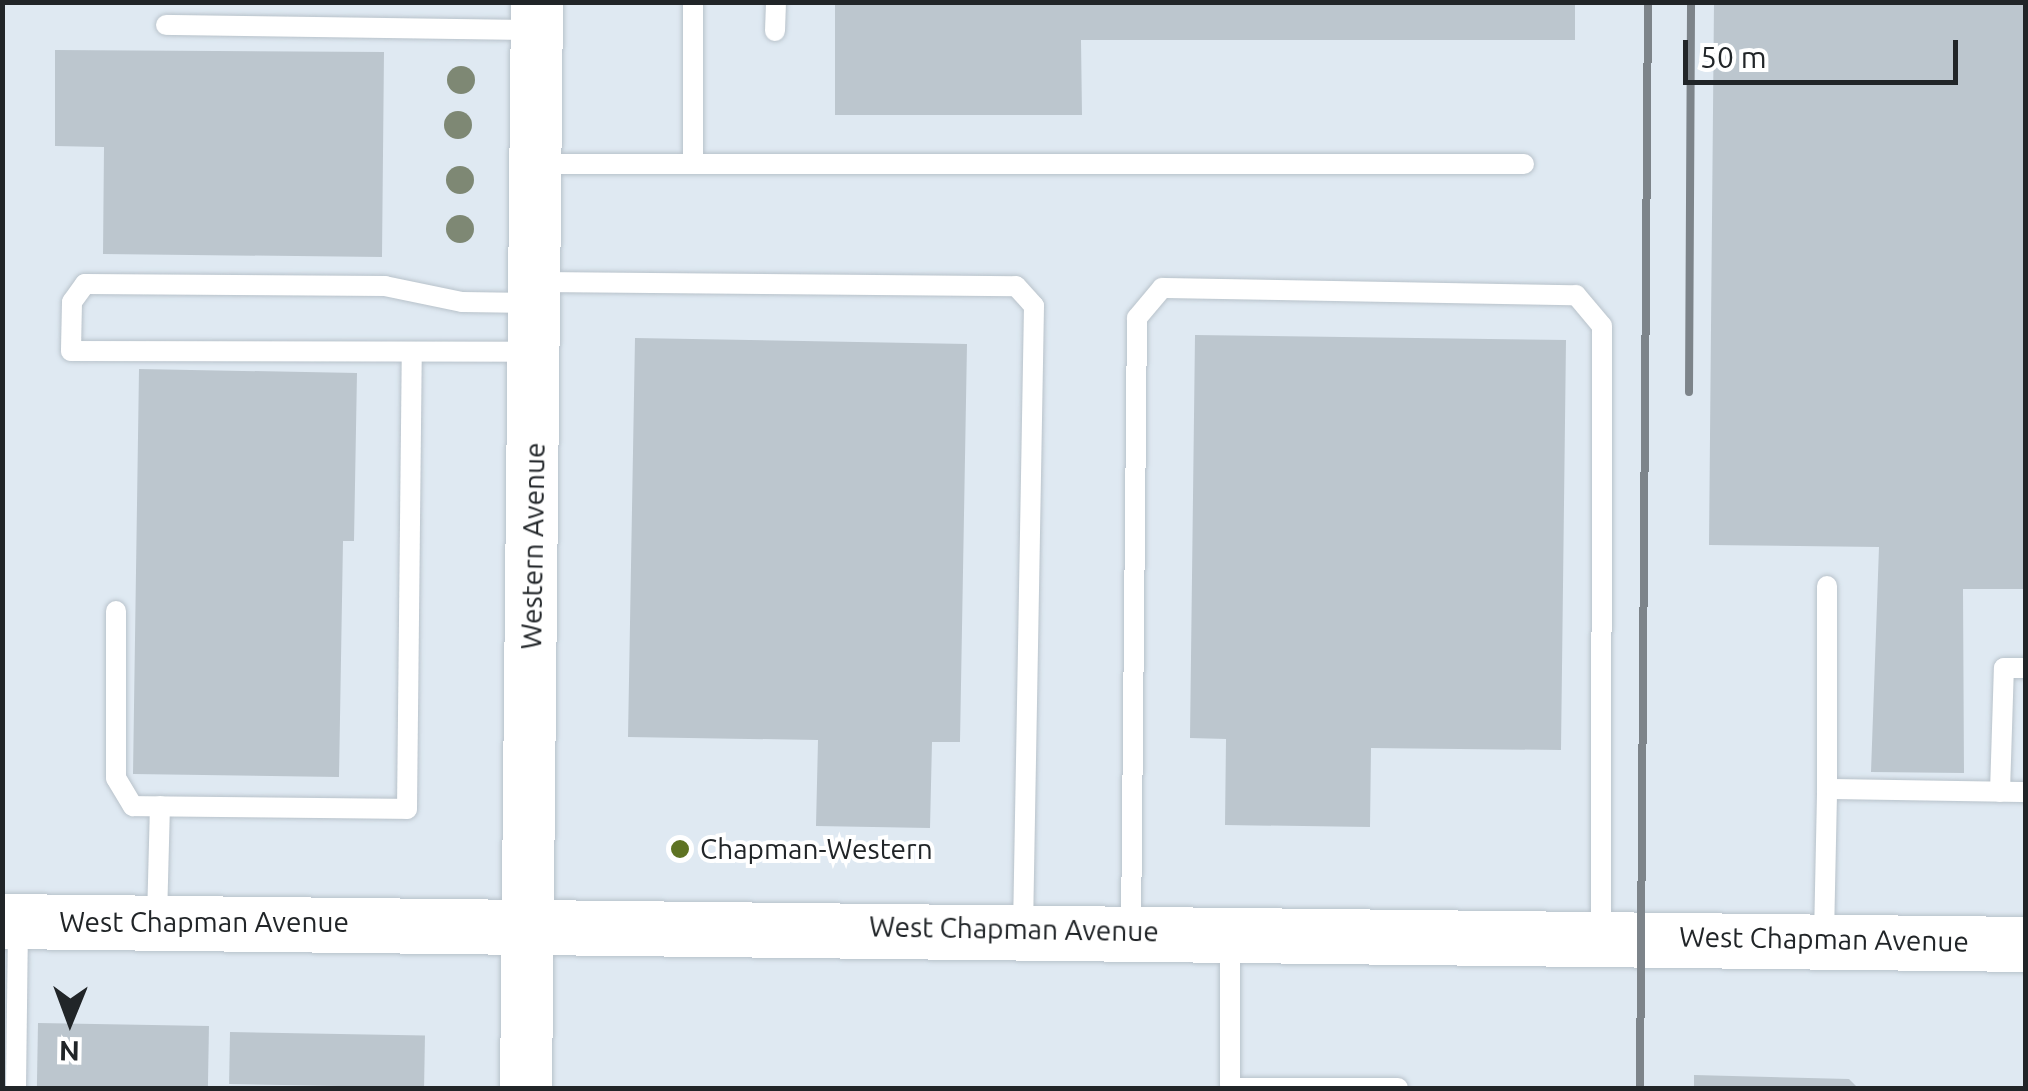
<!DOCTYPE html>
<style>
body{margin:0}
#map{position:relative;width:2028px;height:1091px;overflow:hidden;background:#dfe9f2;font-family:Ubuntu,sans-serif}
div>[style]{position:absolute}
.building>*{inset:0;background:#bcc6ce;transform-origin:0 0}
.roads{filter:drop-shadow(0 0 2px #b8c2ca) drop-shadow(0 0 2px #b8c2ca)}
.service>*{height:20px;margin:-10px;padding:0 10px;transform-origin:10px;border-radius:10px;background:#fff}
.tertiary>*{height:52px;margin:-26px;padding:0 26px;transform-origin:26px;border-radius:26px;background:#fff}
.primary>*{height:55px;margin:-27.5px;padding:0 27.5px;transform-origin:27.5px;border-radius:27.5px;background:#fff}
.rail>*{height:8px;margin:-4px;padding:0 4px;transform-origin:4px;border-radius:4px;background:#7d848a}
.trees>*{width:28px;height:28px;margin:-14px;border-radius:50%;background:#7e8874}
.dots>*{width:28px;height:28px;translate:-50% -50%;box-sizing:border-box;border:5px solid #fff;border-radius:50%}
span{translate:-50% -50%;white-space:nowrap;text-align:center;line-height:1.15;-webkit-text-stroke:8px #fff;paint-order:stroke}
.street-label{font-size:28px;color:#212528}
.poi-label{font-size:28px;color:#212528}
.left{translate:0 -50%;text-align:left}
.frame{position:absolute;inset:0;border:5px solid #212528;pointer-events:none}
.north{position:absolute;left:20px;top:971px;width:100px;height:100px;-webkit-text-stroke:8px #fff;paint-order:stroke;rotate:181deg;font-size:28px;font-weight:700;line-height:40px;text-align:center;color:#212528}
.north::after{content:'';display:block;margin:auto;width:35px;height:45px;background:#212528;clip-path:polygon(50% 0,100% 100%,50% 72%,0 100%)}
.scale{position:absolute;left:1683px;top:40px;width:275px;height:45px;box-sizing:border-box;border:5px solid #212528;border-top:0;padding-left:12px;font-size:30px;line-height:35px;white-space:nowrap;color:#212528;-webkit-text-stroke:8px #fff;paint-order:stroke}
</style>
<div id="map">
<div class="building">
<div style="clip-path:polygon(835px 2px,1575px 2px,1575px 40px,1081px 40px,1082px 115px,835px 115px)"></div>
<div style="clip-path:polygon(1714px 2px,2026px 2px,2026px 589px,1963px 589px,1964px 773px,1871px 772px,1879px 547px,1709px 545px)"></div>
<div style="clip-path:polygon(55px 50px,384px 52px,382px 257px,103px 254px,104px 147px,55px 146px)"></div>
<div style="clip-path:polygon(1195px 335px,1566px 340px,1561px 750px,1371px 748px,1370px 827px,1225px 825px,1226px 739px,1190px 738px)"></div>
<div style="clip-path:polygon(635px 338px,967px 344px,960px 742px,932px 742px,930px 828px,816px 826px,818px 740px,628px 737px)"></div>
<div style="clip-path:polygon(139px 369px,357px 373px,354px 541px,343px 541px,339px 777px,133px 774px)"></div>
<div style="left:38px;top:1023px;width:171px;height:65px;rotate:1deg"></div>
<div style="left:230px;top:1032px;width:195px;height:52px;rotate:1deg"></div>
<div style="clip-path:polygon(1694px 1075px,1849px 1079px,1858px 1088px,1694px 1088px)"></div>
</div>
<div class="roads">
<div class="service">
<div style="left:166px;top:25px;width:369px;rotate:0.8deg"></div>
<div style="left:775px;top:31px;width:29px;rotate:-88deg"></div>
<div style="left:693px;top:162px;width:160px;rotate:-90deg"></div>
<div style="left:538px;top:164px;width:986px"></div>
<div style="left:535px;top:282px;width:481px;rotate:0.5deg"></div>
<div style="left:1016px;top:286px;width:27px;rotate:48deg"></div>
<div style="left:1034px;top:306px;width:623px;rotate:91.01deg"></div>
<div style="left:532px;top:303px;width:70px;rotate:-179.2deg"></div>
<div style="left:462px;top:302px;width:79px;rotate:-168.3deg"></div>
<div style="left:385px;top:286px;width:300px;rotate:-179.6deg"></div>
<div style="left:85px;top:284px;width:22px;rotate:126deg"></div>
<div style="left:72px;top:302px;width:49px;rotate:91.2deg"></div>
<div style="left:71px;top:351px;width:461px;rotate:0.1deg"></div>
<div style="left:1827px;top:586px;width:203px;rotate:90deg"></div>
<div style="left:116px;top:611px;width:167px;rotate:90deg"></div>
<div style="left:116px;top:778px;width:33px;rotate:59deg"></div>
<div style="left:133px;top:806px;width:274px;rotate:0.6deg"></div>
<div style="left:407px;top:809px;width:457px;rotate:-89.4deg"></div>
<div style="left:2000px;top:792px;width:124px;rotate:-88.2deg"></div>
<div style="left:2004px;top:668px;width:22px"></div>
<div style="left:157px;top:919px;width:113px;rotate:-88.5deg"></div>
<div style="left:1131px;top:930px;width:612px;rotate:-89.44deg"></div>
<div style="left:1137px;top:318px;width:39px;rotate:-50deg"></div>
<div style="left:1162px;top:288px;width:414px;rotate:1deg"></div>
<div style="left:1576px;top:295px;width:40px;rotate:50deg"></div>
<div style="left:1602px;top:326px;width:609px;rotate:90.09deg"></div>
<div style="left:1824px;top:937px;width:148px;rotate:-88.8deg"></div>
<div style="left:1827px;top:789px;width:199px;rotate:0.9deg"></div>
<div style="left:1230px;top:1085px;width:148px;rotate:-90deg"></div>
<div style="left:16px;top:1088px;width:165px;rotate:-89.3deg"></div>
<div style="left:1230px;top:1088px;width:168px"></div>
</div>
<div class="tertiary">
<div style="left:526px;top:1088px;width:1086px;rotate:-89.42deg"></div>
</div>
<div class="primary">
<div style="left:2px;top:921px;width:2024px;rotate:0.65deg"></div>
</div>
</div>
<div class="rail">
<div style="left:1689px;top:392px;width:390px;rotate:-89.7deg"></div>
<div style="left:1640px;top:1088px;width:1086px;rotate:-89.58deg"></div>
</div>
<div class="trees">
<div style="left:461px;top:80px"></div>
<div style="left:458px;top:125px"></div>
<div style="left:460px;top:180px"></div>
<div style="left:460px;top:229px"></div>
</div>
<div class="dots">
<div style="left:680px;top:849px;background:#5e7323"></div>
</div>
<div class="street-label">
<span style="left:533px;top:546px;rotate:-89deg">Western Avenue</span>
<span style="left:204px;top:922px">West Chapman Avenue</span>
<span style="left:1014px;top:929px;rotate:1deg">West Chapman Avenue</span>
<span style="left:1824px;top:939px;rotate:1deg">West Chapman Avenue</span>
</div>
<div class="poi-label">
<span class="left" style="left:700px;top:849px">Chapman-Western</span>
</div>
<div class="frame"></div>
<div class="north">N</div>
<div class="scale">50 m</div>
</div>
